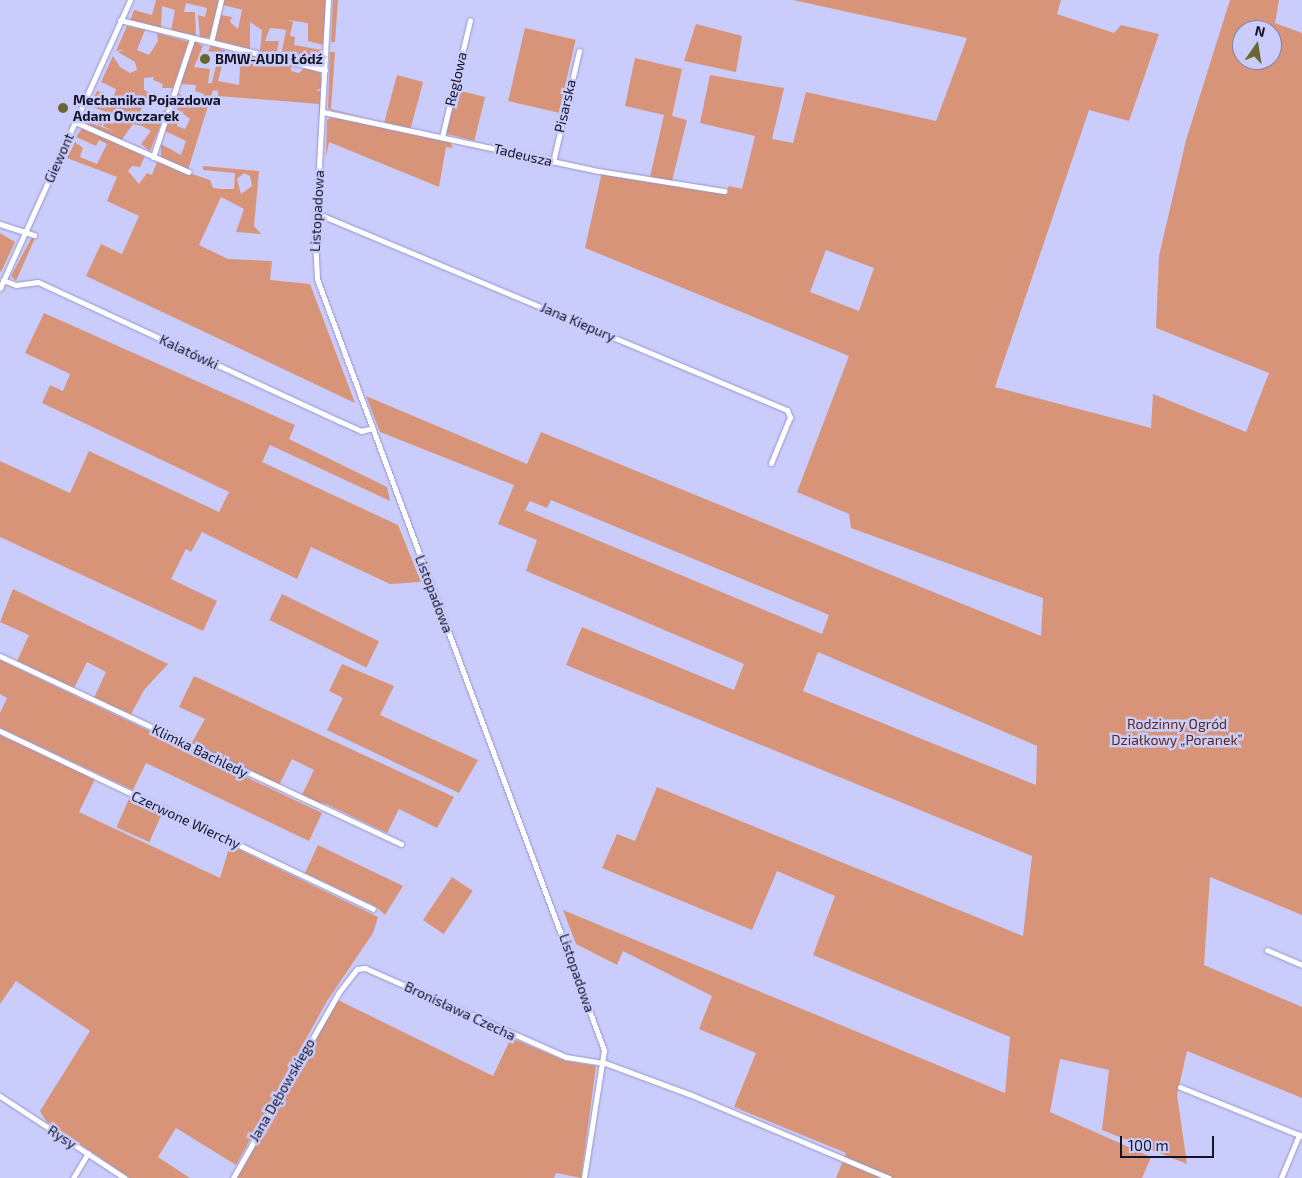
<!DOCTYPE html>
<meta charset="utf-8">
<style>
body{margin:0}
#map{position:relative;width:1302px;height:1178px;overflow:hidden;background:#caccfb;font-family:"Exo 2",sans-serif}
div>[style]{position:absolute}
.green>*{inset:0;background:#d89479;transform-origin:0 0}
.roads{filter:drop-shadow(0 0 1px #9496cd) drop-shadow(0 0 1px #9496cd)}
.street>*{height:5px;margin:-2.5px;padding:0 2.5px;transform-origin:2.5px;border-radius:2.5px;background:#fff}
.dots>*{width:14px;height:14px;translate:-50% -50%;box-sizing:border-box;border:2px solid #caccfb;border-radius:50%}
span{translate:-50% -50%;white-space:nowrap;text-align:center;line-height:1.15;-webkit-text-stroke:5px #caccfb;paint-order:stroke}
.poi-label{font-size:14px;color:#141428;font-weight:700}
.left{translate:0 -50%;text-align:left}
.street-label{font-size:14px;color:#141428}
.park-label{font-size:14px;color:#5f2a13}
.north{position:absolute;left:1232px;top:20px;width:50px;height:50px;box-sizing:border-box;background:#caccfb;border:1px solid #8182a7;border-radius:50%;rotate:13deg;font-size:14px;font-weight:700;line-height:20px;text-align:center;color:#141428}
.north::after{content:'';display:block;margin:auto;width:18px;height:22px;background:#6a6531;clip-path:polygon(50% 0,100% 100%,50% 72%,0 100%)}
.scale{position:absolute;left:1120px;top:1136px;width:94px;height:22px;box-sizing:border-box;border:2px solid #141428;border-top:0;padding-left:6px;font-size:15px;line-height:18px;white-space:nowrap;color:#141428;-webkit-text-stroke:4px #caccfb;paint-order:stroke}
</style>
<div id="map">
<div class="green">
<div style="clip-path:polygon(156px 0,220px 0,212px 37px,200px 38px,198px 15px,205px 17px,207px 8px,186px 3px,184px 12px,195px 12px,196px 36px,171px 31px,175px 10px,162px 6px,161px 28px,130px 21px,134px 10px,152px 15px)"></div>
<div style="clip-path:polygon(224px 0,326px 0,323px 45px,308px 41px,308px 23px,288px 20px,293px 22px,290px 36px,295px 37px,294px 45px,322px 50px,323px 61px,315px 64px,281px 56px,286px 30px,280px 29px,270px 28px,265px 41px,279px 41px,276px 56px,260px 52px,262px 30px,250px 22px,250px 49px,215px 40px,221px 15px,232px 17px,230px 22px,238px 29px,242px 10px,247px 11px,223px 5px)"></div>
<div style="clip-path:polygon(333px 0,338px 0,335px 42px,331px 42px)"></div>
<div style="clip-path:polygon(evenodd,793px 0,1061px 0,1057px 14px,1114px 33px,1121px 25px,1159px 34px,1129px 121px,1089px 110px,995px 387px,1151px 428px,1153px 394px,1246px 432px,1269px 373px,1156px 328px,1159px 256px,1186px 140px,1230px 0,1279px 0,1275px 23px,1302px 33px,1302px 915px,1210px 877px,1204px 965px,1302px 1007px,1302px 1098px,1187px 1051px,1177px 1095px,1187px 1164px,1102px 1130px,1109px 1070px,1060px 1059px,1050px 1112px,1151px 1157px,1142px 1178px,836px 1178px,846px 1153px,734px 1107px,756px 1053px,699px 1029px,712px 996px,623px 951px,617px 965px,576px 944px,563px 910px,1005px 1093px,1010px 1037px,813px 955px,835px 896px,777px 871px,752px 930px,602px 868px,617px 834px,635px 841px,657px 787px,1023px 936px,1032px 856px,566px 665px,582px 627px,734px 690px,744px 664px,526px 571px,537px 540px,498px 524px,514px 485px,380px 432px,366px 396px,527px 464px,541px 432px,1041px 636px,1043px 598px,851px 528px,849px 514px,797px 492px,849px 356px,585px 248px,602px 172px,709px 192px,726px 192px,729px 186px,742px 189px,755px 136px,700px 123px,710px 75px,784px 88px,772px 139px,793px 143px,806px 92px,936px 121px,967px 38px,793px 0,1242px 30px,1272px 30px,1272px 60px,1242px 60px,1242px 30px,793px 0,826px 250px,874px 268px,859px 311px,810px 292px,826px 250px,793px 0,551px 500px,829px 615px,822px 634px,525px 510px,530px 501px,547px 508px,551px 500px,793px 0,818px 652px,1037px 746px,1036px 785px,803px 691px,818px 652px)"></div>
<div style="clip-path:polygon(696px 24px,742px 36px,736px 72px,684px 61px)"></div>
<div style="clip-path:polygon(127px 26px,145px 30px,137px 50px,149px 55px,158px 41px,157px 33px,189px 42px,173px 88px,162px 88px,163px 84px,153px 80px,154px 77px,144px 78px,144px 90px,166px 100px,165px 104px,146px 99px,139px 114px,152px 117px,167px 109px,150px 151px,141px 144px,151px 131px,142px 126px,133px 124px,121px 141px,84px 123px,88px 110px,104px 118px,101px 126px,92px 121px,90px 112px,91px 123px,115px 132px,103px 126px,106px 119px,113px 124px,117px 116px,90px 106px,97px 91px,105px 93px,102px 100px,110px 104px,115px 93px,116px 89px,101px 82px,113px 56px,120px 67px,130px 73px,137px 70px,135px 62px,118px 52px,126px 49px,116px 51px)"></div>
<div style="left:525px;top:28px;width:52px;height:75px;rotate:13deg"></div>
<div style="clip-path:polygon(195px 42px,203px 46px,194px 67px,210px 69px,208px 83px,212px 83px,219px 53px,208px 51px,211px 45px,226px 51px,218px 81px,239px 85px,240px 68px,230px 55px,233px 50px,291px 64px,291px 71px,299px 73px,304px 68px,320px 72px,322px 87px,316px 91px,321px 91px,320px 122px,319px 104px,218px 96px,218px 91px,213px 90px,188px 170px,161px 158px,161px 144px,181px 155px,186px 141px,165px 131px,170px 115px,179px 117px,177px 126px,185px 129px,190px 119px,173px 106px,170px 111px,176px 92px,185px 97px,184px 101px,200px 106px,204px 94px,195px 91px,196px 85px,179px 84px)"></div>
<div style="clip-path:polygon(330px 52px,335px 52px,331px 109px,365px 118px,331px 110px,328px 108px)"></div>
<div style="clip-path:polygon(635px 58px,682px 69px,672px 116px,687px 120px,672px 181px,650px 177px,664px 115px,625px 106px)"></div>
<div style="left:397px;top:75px;width:27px;height:49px;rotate:15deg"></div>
<div style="left:457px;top:90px;width:29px;height:45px;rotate:14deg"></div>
<div style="clip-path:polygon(332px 117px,450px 142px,453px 148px,446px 147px,439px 187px,329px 142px,326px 157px,327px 120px)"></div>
<div style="clip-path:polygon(evenodd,82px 128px,145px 156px,140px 167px,132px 166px,128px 171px,139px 184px,147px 173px,152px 175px,157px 162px,210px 180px,213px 188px,221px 189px,234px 189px,235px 173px,203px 170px,203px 166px,259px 171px,254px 226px,261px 234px,236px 232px,244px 209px,221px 197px,199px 245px,228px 259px,272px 261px,270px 280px,310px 284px,355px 403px,86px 276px,101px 244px,122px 254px,139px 216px,107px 201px,117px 177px,67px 158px,75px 142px,83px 148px,80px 157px,97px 164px,107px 144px,99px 140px,96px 146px,76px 137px,82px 128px,244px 173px,250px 176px,252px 186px,241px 194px,237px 179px,244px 173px)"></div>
<div style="clip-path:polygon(0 233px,15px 242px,1px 272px,0 271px)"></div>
<div style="clip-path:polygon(32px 237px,35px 238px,16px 281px,11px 276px)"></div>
<div style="clip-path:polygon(44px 313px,295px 425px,289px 439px,387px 487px,390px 501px,270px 445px,262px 462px,398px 525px,421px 582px,390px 584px,311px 547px,297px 579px,202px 532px,191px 552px,186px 549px,171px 579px,217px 601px,203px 631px,0 537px,0 461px,70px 493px,89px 451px,219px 512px,229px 492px,42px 403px,50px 385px,63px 391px,70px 374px,25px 353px)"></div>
<div style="clip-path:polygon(13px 589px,168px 664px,144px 690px,130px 716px,94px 698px,106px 672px,87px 662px,74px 688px,17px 661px,29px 635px,0 622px)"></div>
<div style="left:282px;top:594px;width:108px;height:29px;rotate:26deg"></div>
<div style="clip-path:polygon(0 660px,322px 813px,309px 841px,146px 763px,133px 790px,0 728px,0 713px,7px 698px,0 694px)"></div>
<div style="clip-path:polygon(342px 664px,394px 686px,380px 715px,478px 760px,459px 793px,327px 730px,343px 698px,329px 691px)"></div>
<div style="clip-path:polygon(194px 676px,454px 797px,437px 828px,399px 809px,387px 833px,326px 804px,300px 799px,314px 770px,292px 759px,277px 789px,190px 746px,205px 719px,179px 707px)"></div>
<div style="clip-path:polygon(0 735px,95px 779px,79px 812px,220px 878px,230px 845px,378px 917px,373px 933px,327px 1001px,236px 1165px,176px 1128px,158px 1157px,190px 1178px,130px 1178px,46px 1121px,40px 1111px,90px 1031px,16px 981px,0 1004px)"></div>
<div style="left:129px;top:799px;width:36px;height:31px;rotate:24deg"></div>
<div style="clip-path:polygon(318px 845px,403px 886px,385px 915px,375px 906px,305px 873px)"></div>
<div style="left:452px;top:877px;width:25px;height:52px;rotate:34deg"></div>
<div style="clip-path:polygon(338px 1000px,493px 1076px,511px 1038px,566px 1061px,596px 1066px,581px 1178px,556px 1173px,554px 1178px,237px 1178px)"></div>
</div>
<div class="roads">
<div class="street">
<div style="left:328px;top:0;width:240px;rotate:93.1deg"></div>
<div style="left:315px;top:240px;width:39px;rotate:87deg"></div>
<div style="left:317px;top:279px;width:823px;rotate:69.58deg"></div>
<div style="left:604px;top:1050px;width:130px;rotate:98.9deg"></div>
<div style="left:120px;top:20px;width:211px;rotate:13.7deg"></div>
<div style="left:211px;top:42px;width:43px;rotate:-76.6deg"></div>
<div style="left:323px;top:112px;width:282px;rotate:12.1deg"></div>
<div style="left:599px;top:171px;width:127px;rotate:9.1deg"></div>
<div style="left:75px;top:122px;width:124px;rotate:23.7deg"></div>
<div style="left:442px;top:137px;width:120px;rotate:-76.5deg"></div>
<div style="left:153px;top:157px;width:124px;rotate:-71.7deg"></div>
<div style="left:553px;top:162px;width:114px;rotate:-76.8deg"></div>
<div style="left:316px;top:213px;width:511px;rotate:22.7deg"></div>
<div style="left:787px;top:410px;width:8px;rotate:67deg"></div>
<div style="left:790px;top:417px;width:50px;rotate:112.4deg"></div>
<div style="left:0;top:224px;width:36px;rotate:18deg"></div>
<div style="left:3px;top:280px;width:14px;rotate:21deg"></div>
<div style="left:16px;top:285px;width:22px;rotate:-8deg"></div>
<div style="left:38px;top:282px;width:332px;rotate:24.8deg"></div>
<div style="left:339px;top:421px;width:24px;rotate:24deg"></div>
<div style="left:361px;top:431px;width:12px;rotate:-14deg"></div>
<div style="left:0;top:288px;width:316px;rotate:-65.7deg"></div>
<div style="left:0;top:656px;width:443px;rotate:25.1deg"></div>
<div style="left:0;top:731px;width:413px;rotate:25.5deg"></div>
<div style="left:1267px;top:950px;width:38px;rotate:23deg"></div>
<div style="left:1180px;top:1087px;width:131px;rotate:21.9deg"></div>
<div style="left:0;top:1096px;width:149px;rotate:33.3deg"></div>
<div style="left:73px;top:1178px;width:29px;rotate:-59deg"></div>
<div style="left:233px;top:1178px;width:214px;rotate:-60.3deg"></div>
<div style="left:339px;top:992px;width:29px;rotate:-52deg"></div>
<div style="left:357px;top:969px;width:8px;rotate:-7deg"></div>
<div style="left:365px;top:968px;width:220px;rotate:23.9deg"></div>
<div style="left:566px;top:1057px;width:39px;rotate:9deg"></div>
<div style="left:605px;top:1063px;width:90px;rotate:20.3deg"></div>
<div style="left:689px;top:1094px;width:217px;rotate:22.8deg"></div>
<div style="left:1281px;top:1178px;width:47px;rotate:-67.3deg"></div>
</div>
</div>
<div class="dots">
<div style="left:205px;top:59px;background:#6a6531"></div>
<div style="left:63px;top:108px;background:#6a6531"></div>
</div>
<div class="poi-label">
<span class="left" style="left:215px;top:59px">BMW-AUDI Łódź</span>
<span class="left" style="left:73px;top:108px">Mechanika Pojazdowa<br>Adam Owczarek</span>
</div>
<div class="street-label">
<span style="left:456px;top:79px;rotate:-77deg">Reglowa</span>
<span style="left:565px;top:106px;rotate:-77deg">Pisarska</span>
<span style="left:523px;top:155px;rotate:13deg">Tadeusza</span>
<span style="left:59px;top:158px;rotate:-66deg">Giewont</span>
<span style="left:317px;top:211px;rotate:-87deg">Listopadowa</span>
<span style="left:578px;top:322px;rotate:23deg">Jana Kiepury</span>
<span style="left:189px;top:352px;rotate:25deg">Kalatówki</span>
<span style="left:434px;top:594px;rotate:69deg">Listopadowa</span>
<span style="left:200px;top:751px;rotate:26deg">Klimka Bachledy</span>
<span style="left:186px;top:820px;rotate:25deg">Czerwone Wierchy</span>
<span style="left:577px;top:973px;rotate:71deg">Listopadowa</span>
<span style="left:460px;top:1011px;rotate:25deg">Bronisława Czecha</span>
<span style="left:282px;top:1090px;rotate:-60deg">Jana Dębowskiego</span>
<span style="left:62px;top:1137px;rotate:33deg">Rysy</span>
</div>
<div class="park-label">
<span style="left:1177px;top:732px">Rodzinny Ogród<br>Działkowy „Poranek”</span>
</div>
<div class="north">N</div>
<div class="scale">100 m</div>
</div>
